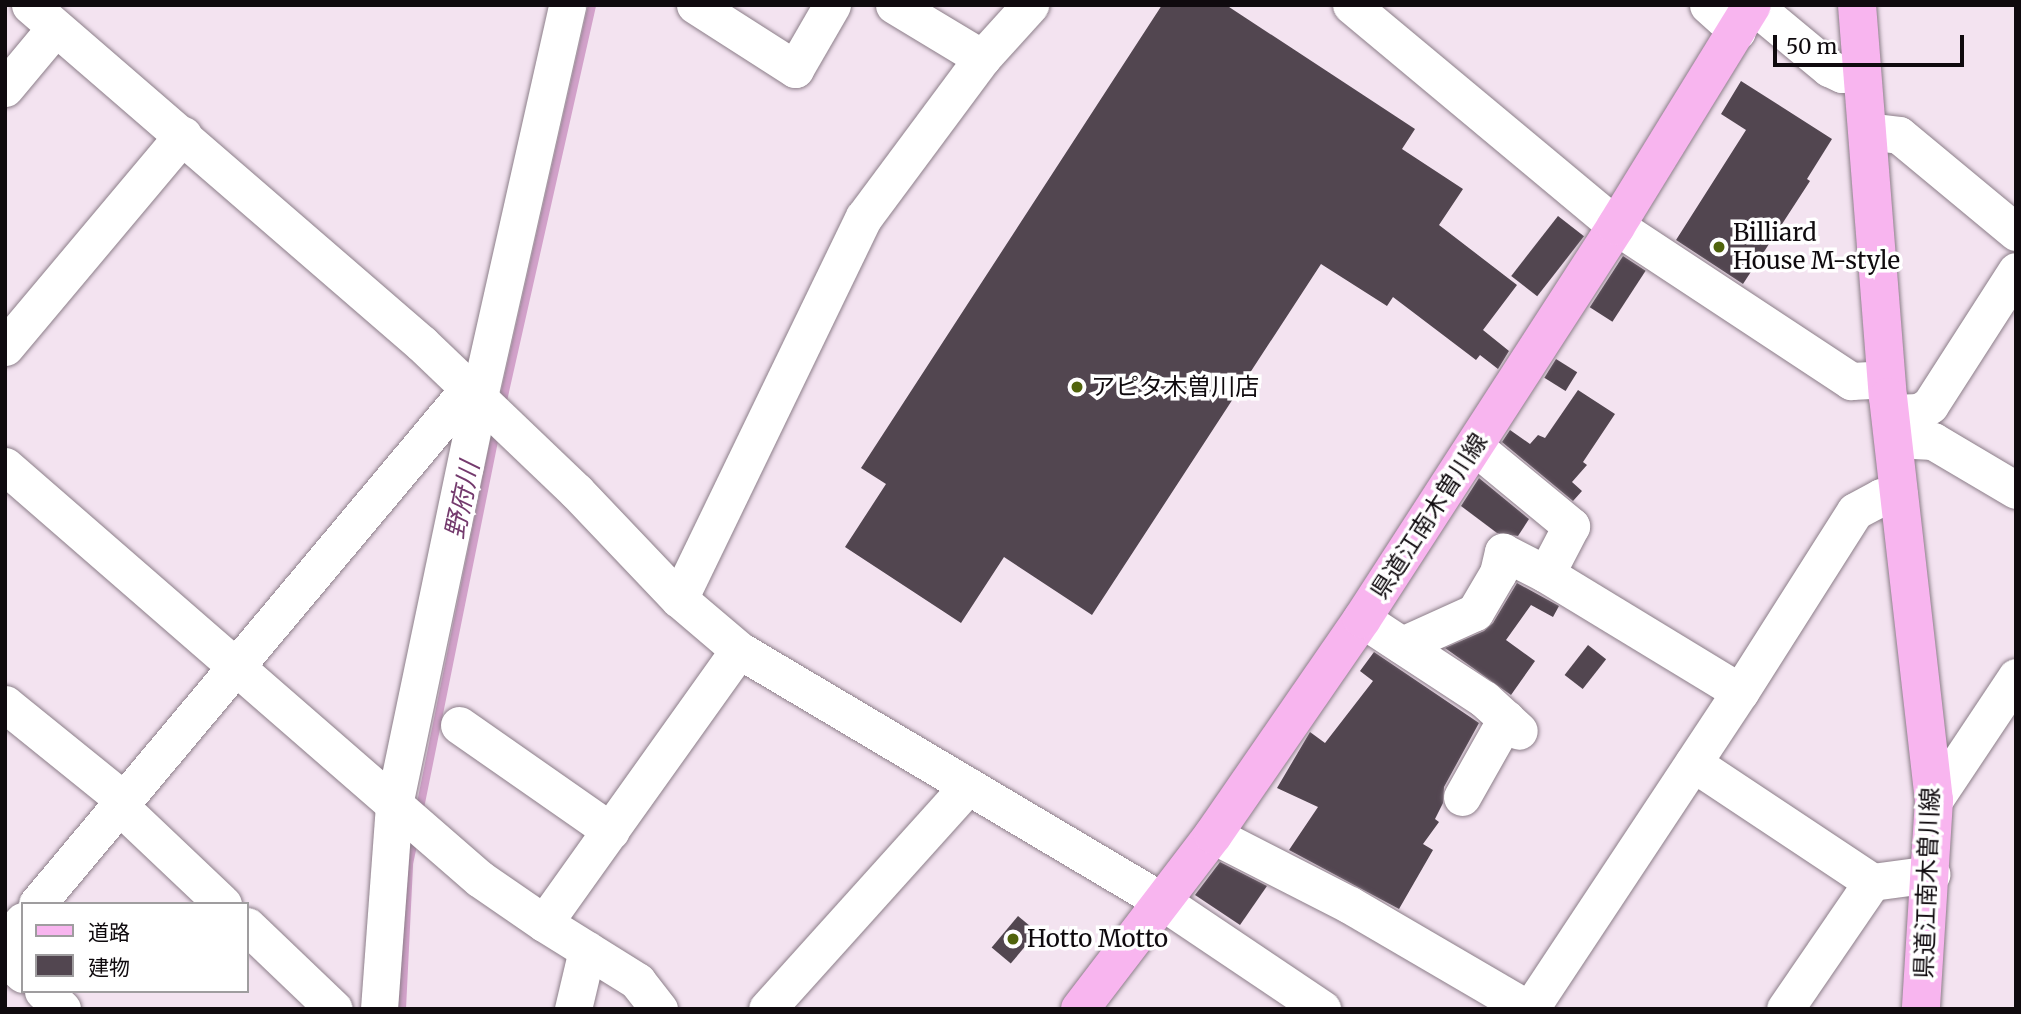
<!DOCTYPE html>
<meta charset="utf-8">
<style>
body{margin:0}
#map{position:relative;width:2021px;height:1014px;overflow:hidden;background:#f3e3f0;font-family:Merriweather,"Noto Sans JP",serif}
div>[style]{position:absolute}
.stream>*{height:8px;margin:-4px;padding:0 4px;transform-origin:4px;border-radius:4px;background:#d2a2ca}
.building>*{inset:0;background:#524650;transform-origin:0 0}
.roads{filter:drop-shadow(0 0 2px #8c7e89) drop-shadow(0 0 2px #8c7e89)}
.minor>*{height:37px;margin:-18.5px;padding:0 18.5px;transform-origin:18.5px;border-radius:18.5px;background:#fff}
.major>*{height:38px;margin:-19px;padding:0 19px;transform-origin:19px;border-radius:19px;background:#f8b5ef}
.dots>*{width:19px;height:19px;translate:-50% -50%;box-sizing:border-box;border:4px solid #fff;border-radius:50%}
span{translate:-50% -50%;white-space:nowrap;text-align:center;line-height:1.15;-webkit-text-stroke:7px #fff;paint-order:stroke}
.poi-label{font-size:24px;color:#0f0a0e}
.left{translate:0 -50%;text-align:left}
.street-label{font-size:24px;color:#0f0a0e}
.water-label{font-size:26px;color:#743a6d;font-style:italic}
.frame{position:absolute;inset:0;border:7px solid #0f0a0e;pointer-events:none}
.legend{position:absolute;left:21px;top:902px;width:228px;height:91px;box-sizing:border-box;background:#fff;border:2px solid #9f9d9f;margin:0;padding:9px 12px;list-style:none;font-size:21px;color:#0f0a0e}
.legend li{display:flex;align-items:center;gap:14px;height:35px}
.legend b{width:35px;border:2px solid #9f9d9f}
.scale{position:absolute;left:1773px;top:35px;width:191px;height:32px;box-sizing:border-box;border:4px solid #0f0a0e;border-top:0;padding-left:9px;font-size:21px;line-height:24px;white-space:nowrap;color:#0f0a0e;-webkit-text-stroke:5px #fff;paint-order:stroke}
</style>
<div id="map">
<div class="stream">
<div style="left:502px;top:405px;width:410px;rotate:-77.3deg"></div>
<div style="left:419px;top:813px;width:389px;rotate:-78.6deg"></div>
<div style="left:402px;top:1009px;width:145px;rotate:-87.2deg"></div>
<div style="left:409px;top:864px;width:29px;rotate:-78deg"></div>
</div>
<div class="building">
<div style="clip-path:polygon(1162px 5px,1226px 5px,1415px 129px,1402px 149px,1463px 189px,1439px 225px,1517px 285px,1483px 330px,1509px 351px,1498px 369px,1480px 355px,1476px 360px,1393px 297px,1387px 306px,1321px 264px,1092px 615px,1004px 557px,961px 623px,845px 547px,886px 484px,861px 468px)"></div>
<div style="clip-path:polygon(1741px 81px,1832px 139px,1807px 179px,1810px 181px,1743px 284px,1676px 240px,1746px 130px,1721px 114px)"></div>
<div style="left:1558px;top:216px;width:33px;height:76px;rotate:38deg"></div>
<div style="left:1623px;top:256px;width:27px;height:61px;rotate:33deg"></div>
<div style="left:1556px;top:359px;width:25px;height:22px;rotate:32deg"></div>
<div style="clip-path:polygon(1578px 390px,1615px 414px,1583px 462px,1587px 465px,1572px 482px,1582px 491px,1573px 501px,1502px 442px,1510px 430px,1530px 444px,1538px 435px,1545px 438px)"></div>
<div style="clip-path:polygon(1479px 478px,1529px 519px,1518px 536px,1497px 533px,1461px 506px)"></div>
<div style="clip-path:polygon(1517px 583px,1559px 606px,1553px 617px,1531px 605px,1506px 640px,1535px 661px,1511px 695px,1445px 648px,1484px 631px,1493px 623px)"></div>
<div style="left:1588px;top:645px;width:23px;height:38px;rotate:38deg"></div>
<div style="clip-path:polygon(1374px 652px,1479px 723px,1444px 787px,1443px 803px,1435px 819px,1439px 822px,1423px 844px,1433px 850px,1399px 909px,1289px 850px,1318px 807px,1277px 788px,1310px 732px,1325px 743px,1373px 681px,1360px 671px)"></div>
<div style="clip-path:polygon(1220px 862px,1267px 886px,1240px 925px,1195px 895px)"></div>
<div style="left:1018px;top:916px;width:25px;height:41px;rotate:40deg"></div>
</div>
<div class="roads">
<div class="minor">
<div style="left:30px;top:5px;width:518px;rotate:40.85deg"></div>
<div style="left:422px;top:344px;width:213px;rotate:43.7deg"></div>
<div style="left:576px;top:491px;width:149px;rotate:46.4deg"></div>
<div style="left:679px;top:599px;width:79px;rotate:40.4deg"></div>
<div style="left:739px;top:650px;width:493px;rotate:30.7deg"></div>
<div style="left:1163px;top:902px;width:192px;rotate:33.9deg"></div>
<div style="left:695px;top:5px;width:119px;rotate:32.6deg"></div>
<div style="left:795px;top:69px;width:74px;rotate:-60deg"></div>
<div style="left:894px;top:5px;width:103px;rotate:31.1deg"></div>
<div style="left:1351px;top:5px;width:345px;rotate:39.8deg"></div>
<div style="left:1616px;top:226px;width:282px;rotate:33.4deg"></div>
<div style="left:1851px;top:381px;width:35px;rotate:-3deg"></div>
<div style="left:1708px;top:5px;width:39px;rotate:42deg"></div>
<div style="left:1753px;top:5px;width:99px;rotate:39.7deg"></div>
<div style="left:1829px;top:68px;width:14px;rotate:25deg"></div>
<div style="left:1842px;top:74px;width:19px;rotate:-9deg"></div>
<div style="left:5px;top:88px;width:78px;rotate:-50.2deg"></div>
<div style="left:1867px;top:131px;width:32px;rotate:7deg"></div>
<div style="left:1899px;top:135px;width:152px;rotate:39.7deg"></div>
<div style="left:5px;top:347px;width:277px;rotate:-50deg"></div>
<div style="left:1891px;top:413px;width:28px;rotate:-2deg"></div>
<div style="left:1919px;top:412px;width:13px;rotate:-32deg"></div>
<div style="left:1930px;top:405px;width:159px;rotate:-57.3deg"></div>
<div style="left:1894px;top:439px;width:39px;rotate:3deg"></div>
<div style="left:1933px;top:441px;width:96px;rotate:30.6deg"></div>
<div style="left:1474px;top:446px;width:126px;rotate:39.5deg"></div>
<div style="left:1571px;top:526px;width:54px;rotate:117.5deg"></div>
<div style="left:1546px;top:574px;width:227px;rotate:31.3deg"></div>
<div style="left:5px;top:466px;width:629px;rotate:41.01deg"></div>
<div style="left:480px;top:879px;width:78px;rotate:34.5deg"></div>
<div style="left:544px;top:923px;width:110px;rotate:31.9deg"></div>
<div style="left:637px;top:981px;width:36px;rotate:52deg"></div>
<div style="left:679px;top:599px;width:424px;rotate:-64.2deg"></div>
<div style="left:864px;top:217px;width:198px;rotate:-53.4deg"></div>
<div style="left:982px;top:58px;width:72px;rotate:-47.8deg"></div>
<div style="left:1362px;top:619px;width:146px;rotate:33.3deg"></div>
<div style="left:1484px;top:699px;width:47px;rotate:42.4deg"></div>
<div style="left:1402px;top:645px;width:80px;rotate:-24.3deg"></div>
<div style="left:1475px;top:612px;width:45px;rotate:-59.5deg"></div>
<div style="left:1498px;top:573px;width:22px;rotate:-77deg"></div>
<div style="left:1503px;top:552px;width:48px;rotate:27.1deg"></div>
<div style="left:5px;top:704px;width:143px;rotate:39deg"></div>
<div style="left:116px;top:794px;width:23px;rotate:59deg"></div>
<div style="left:128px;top:814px;width:131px;rotate:43.5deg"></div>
<div style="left:459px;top:725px;width:185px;rotate:34.9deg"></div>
<div style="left:1693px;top:763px;width:215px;rotate:33.6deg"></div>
<div style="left:1872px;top:882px;width:60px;rotate:-7.7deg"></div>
<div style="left:1462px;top:797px;width:90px;rotate:-60.6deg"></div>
<div style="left:1934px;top:800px;width:148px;rotate:-56.3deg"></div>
<div style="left:1213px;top:835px;width:154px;rotate:27.1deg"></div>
<div style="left:1350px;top:905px;width:206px;rotate:30.3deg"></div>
<div style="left:37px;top:904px;width:673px;rotate:-50.06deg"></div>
<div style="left:544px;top:923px;width:335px;rotate:-54.5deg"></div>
<div style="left:247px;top:926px;width:120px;rotate:43.7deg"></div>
<div style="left:5px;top:941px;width:27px;rotate:-48deg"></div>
<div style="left:5px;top:958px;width:24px;rotate:42deg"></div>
<div style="left:43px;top:991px;width:26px;rotate:43deg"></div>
<div style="left:379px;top:1009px;width:205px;rotate:-85.8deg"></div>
<div style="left:394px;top:805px;width:417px;rotate:-78.2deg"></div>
<div style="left:479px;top:397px;width:402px;rotate:-77.3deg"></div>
<div style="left:573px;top:1009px;width:61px;rotate:-76.7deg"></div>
<div style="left:767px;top:1009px;width:300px;rotate:-48deg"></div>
<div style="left:1530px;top:1009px;width:380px;rotate:-56.5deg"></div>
<div style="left:1740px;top:692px;width:214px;rotate:-57.6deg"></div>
<div style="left:1855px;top:511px;width:30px;rotate:-28deg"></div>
<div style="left:1881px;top:497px;width:18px;rotate:-9deg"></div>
<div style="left:1785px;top:1009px;width:154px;rotate:-55.6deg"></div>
</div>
<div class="major">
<div style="left:1857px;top:5px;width:393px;rotate:85.5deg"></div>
<div style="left:1888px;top:397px;width:406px;rotate:83.5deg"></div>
<div style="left:1934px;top:800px;width:209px;rotate:93.6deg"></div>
<div style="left:1080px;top:1009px;width:219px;rotate:-52.6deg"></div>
<div style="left:1213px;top:835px;width:262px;rotate:-55.4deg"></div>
<div style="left:1362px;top:619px;width:468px;rotate:-57.1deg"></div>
<div style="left:1616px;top:226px;width:259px;rotate:-58.4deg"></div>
</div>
</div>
<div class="dots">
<div style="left:1719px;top:247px;background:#50630c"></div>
<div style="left:1077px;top:387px;background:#50630c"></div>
<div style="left:1013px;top:939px;background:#50630c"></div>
</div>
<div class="poi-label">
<span class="left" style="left:1733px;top:247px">Billiard<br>House M-style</span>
<span class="left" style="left:1091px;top:387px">アピタ木曽川店</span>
<span class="left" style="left:1027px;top:939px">Hotto Motto</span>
</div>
<div class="street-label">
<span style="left:1429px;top:516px;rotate:-57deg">県道江南木曽川線</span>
<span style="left:1927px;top:883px;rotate:-88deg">県道江南木曽川線</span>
</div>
<div class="water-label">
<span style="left:462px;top:500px;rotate:-78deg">野府川</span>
</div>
<div class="frame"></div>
<ul class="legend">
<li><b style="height:9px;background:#f8b5ef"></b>道路</li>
<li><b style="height:19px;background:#524650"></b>建物</li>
</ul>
<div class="scale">50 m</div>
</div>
